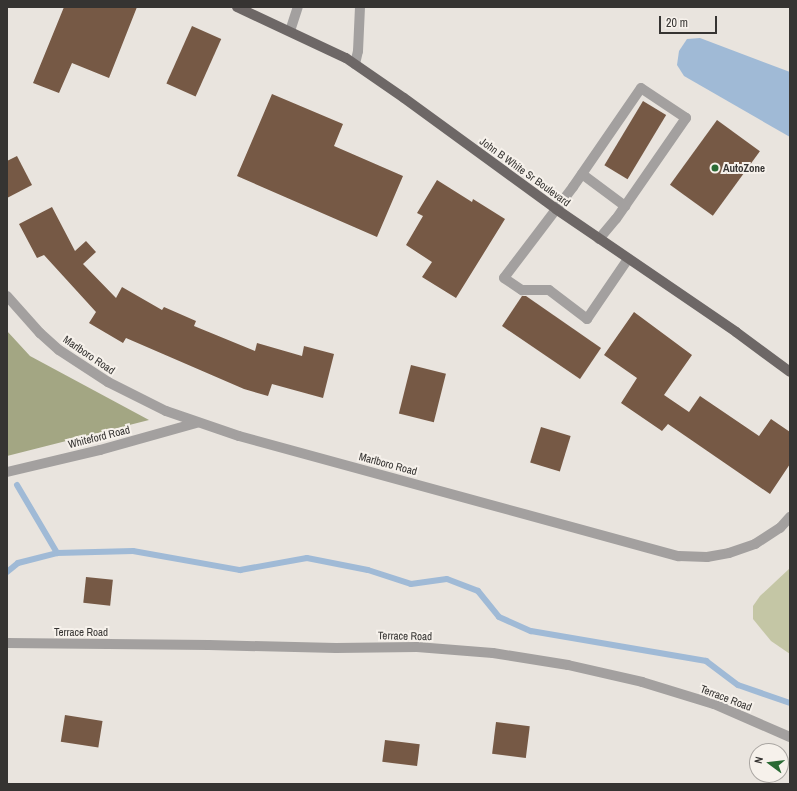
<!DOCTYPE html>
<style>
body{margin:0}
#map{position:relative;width:797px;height:791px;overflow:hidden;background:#e9e4de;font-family:"Archivo Narrow",sans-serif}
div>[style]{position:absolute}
.green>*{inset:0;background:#c4c6a5}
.forest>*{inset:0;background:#a3a683}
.water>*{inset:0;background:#a0bad6}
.stream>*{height:6px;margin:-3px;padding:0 3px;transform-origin:3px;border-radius:3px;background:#a0bad6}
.building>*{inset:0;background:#765945;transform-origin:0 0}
.minor>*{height:10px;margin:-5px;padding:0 5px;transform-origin:5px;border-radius:5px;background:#a3a09f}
.major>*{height:10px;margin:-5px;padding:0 5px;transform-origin:5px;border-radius:5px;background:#6d6766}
.dots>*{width:11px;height:11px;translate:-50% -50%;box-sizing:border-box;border:2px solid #f6f1eb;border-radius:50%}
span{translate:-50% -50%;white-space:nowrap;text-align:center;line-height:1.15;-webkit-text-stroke:4px #f6f1eb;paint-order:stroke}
.poi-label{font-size:11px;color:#363432;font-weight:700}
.left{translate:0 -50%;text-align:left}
.street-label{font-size:11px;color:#363432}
.frame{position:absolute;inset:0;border:8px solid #363432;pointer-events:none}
.north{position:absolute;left:749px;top:743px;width:40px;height:40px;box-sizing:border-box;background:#f6f1eb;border:1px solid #a9a5a1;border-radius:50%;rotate:285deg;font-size:11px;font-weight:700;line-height:16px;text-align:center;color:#363432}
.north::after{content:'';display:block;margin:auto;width:14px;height:18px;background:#2a6a34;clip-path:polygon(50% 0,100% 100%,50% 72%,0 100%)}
.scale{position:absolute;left:659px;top:16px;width:58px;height:18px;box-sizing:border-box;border:2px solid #363432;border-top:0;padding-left:5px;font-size:12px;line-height:14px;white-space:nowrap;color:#363432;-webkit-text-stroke:3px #f6f1eb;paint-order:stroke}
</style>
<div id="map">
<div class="green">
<div style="clip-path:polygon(790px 568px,790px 654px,771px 641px,753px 619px,753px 606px,760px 596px)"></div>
</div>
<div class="forest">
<div style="clip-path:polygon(7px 331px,30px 356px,149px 420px,7px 456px)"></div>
</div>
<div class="water">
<div style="clip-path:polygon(700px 38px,790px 72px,790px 137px,684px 76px,677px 65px,679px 51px,687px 39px)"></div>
</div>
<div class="stream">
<div style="left:17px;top:485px;width:79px;rotate:59.5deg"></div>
<div style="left:7px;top:572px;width:14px;rotate:-39deg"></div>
<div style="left:18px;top:563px;width:40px;rotate:-14.4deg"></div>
<div style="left:57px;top:553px;width:76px;rotate:-1.5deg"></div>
<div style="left:133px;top:551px;width:109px;rotate:10.1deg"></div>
<div style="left:240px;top:570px;width:68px;rotate:-10.2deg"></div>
<div style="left:307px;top:558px;width:62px;rotate:11.1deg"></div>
<div style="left:368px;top:570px;width:45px;rotate:18deg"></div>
<div style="left:411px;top:584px;width:36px;rotate:-8deg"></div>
<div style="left:447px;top:579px;width:33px;rotate:21deg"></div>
<div style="left:478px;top:591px;width:33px;rotate:51deg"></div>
<div style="left:499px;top:617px;width:35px;rotate:24deg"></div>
<div style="left:531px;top:631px;width:178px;rotate:9.7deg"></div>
<div style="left:706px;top:661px;width:40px;rotate:37deg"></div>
<div style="left:738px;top:685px;width:55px;rotate:19.1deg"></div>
</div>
<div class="building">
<div style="clip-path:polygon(64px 7px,137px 7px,109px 78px,72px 63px,59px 93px,33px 83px)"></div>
<div style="left:192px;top:26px;width:32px;height:63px;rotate:24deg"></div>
<div style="clip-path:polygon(272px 94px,343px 124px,334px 146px,403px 176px,377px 237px,237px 176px)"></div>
<div style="left:643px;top:101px;width:27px;height:75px;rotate:31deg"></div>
<div style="left:717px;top:120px;width:53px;height:80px;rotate:36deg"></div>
<div style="clip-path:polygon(17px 156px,32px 185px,7px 198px,7px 161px)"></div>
<div style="clip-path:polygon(437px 180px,472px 202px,473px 199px,505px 219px,456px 298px,422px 277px,432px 262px,406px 245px,423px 216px,417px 213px)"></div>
<div style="clip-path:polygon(52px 207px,75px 251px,86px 241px,96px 252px,83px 264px,116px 298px,122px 287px,162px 310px,164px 307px,196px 321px,194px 326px,255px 351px,257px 343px,302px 356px,304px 346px,334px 354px,323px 398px,272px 384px,268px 396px,244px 389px,126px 338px,123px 343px,89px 323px,96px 312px,44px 255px,37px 258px,19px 224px)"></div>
<div style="clip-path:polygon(522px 296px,526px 296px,601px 348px,580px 379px,502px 326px)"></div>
<div style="clip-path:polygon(634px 312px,692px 355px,664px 395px,689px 412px,700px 396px,759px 436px,771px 419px,790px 432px,790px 464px,770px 494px,668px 424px,662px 431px,621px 403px,637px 378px,604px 355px)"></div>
<div style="left:411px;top:365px;width:36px;height:50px;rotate:14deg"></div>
<div style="left:541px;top:427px;width:31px;height:37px;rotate:17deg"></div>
<div style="left:86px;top:577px;width:27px;height:26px;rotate:6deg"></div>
<div style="left:65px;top:715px;width:38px;height:27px;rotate:9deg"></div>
<div style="left:496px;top:722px;width:34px;height:32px;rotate:7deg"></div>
<div style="left:385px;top:740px;width:35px;height:22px;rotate:7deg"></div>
</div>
<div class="minor">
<div style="left:290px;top:31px;width:25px;rotate:-72deg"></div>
<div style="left:355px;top:64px;width:13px;rotate:-77deg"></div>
<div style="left:358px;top:51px;width:44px;rotate:-87.4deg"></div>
<div style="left:582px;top:174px;width:54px;rotate:36.7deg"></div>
<div style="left:599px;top:239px;width:26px;rotate:-50deg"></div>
<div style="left:616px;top:219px;width:123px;rotate:-55.3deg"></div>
<div style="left:686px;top:118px;width:54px;rotate:-146.3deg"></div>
<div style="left:641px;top:88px;width:120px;rotate:124.5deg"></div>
<div style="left:573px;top:187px;width:114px;rotate:127.2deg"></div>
<div style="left:504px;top:278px;width:22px;rotate:34deg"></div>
<div style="left:522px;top:290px;width:27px"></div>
<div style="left:549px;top:290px;width:48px;rotate:37.3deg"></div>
<div style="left:587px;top:319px;width:73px;rotate:-55.7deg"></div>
<div style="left:7px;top:296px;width:50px;rotate:48.3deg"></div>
<div style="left:40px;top:333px;width:25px;rotate:42deg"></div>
<div style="left:59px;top:350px;width:59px;rotate:33.1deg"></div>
<div style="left:108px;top:382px;width:65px;rotate:26.6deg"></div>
<div style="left:166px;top:411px;width:77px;rotate:18.9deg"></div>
<div style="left:239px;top:436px;width:456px;rotate:15.3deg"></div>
<div style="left:679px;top:556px;width:28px;rotate:2deg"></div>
<div style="left:707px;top:557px;width:22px;rotate:-10deg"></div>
<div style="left:729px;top:553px;width:28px;rotate:-19deg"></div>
<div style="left:755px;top:544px;width:30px;rotate:-33deg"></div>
<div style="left:780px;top:528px;width:15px;rotate:-48deg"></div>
<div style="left:7px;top:472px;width:96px;rotate:-13.3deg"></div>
<div style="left:100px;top:450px;width:100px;rotate:-15.7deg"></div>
<div style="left:7px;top:643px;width:202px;rotate:0.6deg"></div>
<div style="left:209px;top:645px;width:127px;rotate:1.4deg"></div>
<div style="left:336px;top:648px;width:81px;rotate:-0.7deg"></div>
<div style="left:417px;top:647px;width:76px;rotate:4.5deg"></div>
<div style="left:493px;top:653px;width:76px;rotate:9.1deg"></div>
<div style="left:568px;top:665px;width:76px;rotate:12.9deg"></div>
<div style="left:642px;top:682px;width:75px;rotate:17deg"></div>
<div style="left:714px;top:704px;width:83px;rotate:23.5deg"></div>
</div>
<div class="major">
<div style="left:237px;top:7px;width:120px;rotate:25.1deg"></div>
<div style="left:346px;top:58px;width:70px;rotate:34.6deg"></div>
<div style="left:404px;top:98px;width:188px;rotate:36.1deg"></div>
<div style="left:556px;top:209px;width:218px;rotate:34.3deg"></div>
<div style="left:736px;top:332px;width:67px;rotate:36.5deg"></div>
</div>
<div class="dots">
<div style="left:715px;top:168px;background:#2a6a34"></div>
</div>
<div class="poi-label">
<span class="left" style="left:723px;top:168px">AutoZone</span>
</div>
<div class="street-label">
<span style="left:525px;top:172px;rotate:36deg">John B White Sr Boulevard</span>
<span style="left:89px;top:355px;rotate:34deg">Marlboro Road</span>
<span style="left:99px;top:437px;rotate:-14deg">Whiteford Road</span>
<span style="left:388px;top:464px;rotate:15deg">Marlboro Road</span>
<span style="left:81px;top:632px">Terrace Road</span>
<span style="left:405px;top:636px;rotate:1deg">Terrace Road</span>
<span style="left:726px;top:698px;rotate:21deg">Terrace Road</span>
</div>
<div class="frame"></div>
<div class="north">N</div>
<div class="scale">20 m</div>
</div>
